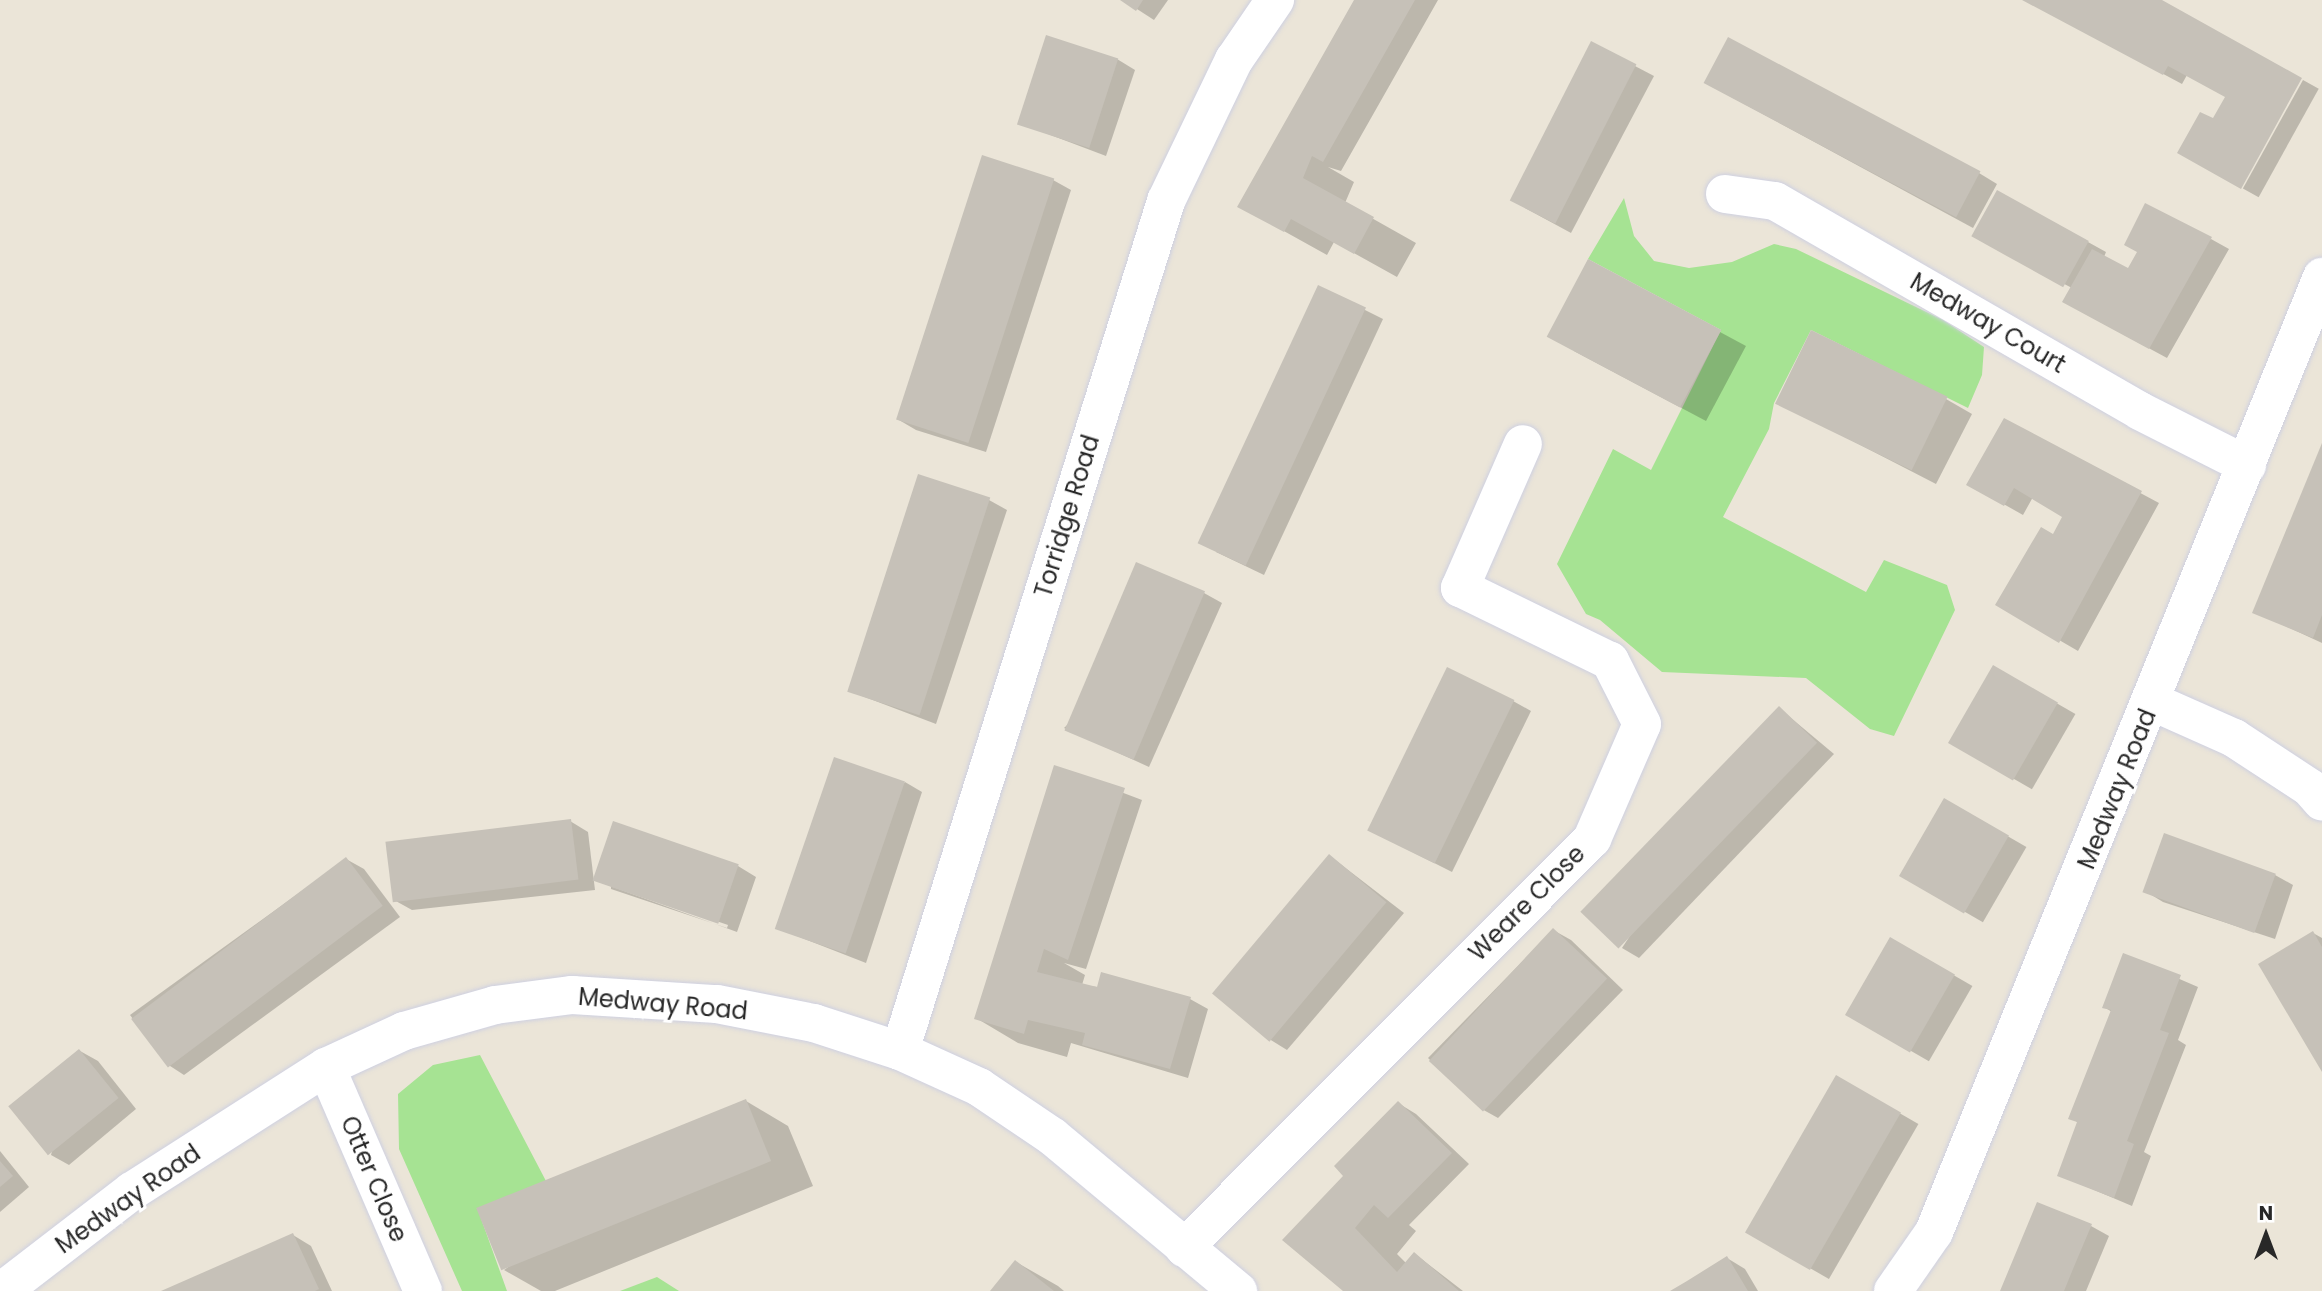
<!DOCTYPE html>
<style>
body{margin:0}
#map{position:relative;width:2322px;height:1291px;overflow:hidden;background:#ebe5d8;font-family:Poppins,sans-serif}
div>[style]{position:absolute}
.green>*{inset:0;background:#a6e393}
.shadow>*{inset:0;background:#0003;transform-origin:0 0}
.building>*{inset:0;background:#c6c1b8;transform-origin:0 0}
.roads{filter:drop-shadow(0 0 2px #ced0e1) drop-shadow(0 0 2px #ced0e1)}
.minor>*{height:38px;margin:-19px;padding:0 19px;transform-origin:19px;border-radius:19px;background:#fff}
span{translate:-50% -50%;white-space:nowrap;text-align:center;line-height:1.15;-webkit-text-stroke:6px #fff;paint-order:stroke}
.street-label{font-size:24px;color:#282828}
.north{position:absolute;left:2231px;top:1200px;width:70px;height:70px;-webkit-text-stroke:5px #fff;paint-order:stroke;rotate:0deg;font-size:19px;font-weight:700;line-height:28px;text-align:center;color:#282828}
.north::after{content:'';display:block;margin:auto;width:24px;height:32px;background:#282828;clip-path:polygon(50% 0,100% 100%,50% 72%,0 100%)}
</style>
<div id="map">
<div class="green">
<div style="clip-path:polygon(1624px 198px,1634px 236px,1654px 261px,1689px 268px,1732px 262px,1774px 244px,1796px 249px,1943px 320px,1984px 347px,1982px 375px,1968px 408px,1811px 330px,1774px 403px,1769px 429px,1723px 517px,1866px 592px,1884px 560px,1947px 585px,1955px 610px,1894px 736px,1870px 729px,1806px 678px,1662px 672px,1600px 620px,1586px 614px,1557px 564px,1613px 449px,1651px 470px,1721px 330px,1588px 259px)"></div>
<div style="clip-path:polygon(480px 1055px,546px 1181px,478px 1210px,507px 1291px,462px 1291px,399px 1149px,398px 1094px,433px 1065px)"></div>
<div style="clip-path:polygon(657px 1277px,679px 1291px,620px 1291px)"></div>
</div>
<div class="shadow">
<div style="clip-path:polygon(1123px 0,1168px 0,1154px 20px)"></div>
<div style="clip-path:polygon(1356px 0,1438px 0,1341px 171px,1328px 167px,1354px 182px,1345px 203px,1416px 243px,1397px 277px,1334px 242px,1327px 255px,1282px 230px)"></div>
<div style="clip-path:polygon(2025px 0,2157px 0,2300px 78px,2240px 187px,2214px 120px,2227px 97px,2187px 75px,2182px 84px)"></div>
<div style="clip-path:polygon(1591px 43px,1654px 76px,1571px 233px,1525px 208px)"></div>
<div style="clip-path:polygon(1117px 59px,1135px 70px,1106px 156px,1019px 123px)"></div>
<div style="left:2303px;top:80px;width:18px;height:124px;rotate:29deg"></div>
<div style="clip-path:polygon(1724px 93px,1979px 173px,1997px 184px,1973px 228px)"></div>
<div style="clip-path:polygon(1053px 180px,1071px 190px,986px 452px,916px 430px,899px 420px)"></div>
<div style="clip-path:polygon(1998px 192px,2106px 252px,2104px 257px,2129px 271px,2211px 239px,2229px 249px,2167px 358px,2082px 312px,2072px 288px,1993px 247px)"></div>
<div style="clip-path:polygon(1588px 261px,1746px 346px,1706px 421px,1574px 351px)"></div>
<div style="clip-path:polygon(1319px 287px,1383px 319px,1264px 575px,1216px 552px)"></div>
<div style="clip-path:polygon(1946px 399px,1972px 414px,1936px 484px,1777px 402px)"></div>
<div style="clip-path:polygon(2004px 420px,2159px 503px,2078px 651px,1997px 604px,2054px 536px,2065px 516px,2033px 497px,2023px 515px,1968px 484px)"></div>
<div style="clip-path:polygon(2322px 448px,2322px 643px,2255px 612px)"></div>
<div style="clip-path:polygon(989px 500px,1007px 510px,936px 724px,849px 691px)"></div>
<div style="clip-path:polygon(1204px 593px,1222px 603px,1149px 767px,1064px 728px)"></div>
<div style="left:1994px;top:667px;width:94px;height:87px;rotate:30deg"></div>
<div style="clip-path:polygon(1513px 701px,1531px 711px,1452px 872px,1369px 830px)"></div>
<div style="clip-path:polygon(1779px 708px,1834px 754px,1639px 958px,1622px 948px)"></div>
<div style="clip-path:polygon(1055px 767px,1142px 800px,1086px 969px,1064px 963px,1085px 975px,1082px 985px,1190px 999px,1208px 1009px,1188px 1078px,1071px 1043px,1067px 1057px,1018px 1043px,976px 1018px)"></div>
<div style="clip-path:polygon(905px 782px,922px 792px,866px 963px,779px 929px)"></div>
<div style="left:1945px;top:800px;width:94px;height:87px;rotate:30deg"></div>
<div style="clip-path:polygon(570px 821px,588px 832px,595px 890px,412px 910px,394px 900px)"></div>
<div style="clip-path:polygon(1330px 856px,1404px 913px,1287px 1050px,1269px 1039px)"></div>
<div style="clip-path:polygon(346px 859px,364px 869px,400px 917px,184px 1075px,167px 1064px,130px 1015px)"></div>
<div style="clip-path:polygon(evenodd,738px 866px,756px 877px,737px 932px,594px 880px,738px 866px,611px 885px,728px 925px,727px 928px,611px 889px,611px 885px)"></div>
<div style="clip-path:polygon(2275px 875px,2293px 885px,2275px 939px,2163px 902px,2145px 891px)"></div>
<div style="clip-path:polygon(1553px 930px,1571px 940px,1623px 990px,1498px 1118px,1480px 1108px,1428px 1058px)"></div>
<div style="clip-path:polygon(2313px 933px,2322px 938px,2322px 1069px)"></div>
<div style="left:1891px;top:939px;width:94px;height:87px;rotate:30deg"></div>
<div style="clip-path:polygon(2124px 955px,2198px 987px,2178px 1040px,2186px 1045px,2144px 1152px,2151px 1156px,2132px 1206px,2059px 1175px,2079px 1123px,2071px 1118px,2112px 1012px,2104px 1007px)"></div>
<div style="clip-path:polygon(80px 1051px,98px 1061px,136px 1109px,69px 1165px,51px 1155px)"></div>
<div style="left:1837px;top:1077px;width:94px;height:179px;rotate:30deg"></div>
<div style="clip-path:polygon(746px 1101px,788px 1126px,813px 1186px,555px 1291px,541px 1291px,504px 1270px)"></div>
<div style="clip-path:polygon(1398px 1103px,1416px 1114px,1469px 1164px,1409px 1225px,1416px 1231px,1397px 1254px,1407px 1264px,1415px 1254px,1463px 1291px,1346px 1291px,1344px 1178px)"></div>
<div style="clip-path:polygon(0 1151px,29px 1187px,0 1212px)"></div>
<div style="clip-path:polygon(2091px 1226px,2109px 1236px,2086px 1291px,2002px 1291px)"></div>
<div style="clip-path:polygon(293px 1235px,311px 1246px,332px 1291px,166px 1291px)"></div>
<div style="clip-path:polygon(1727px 1258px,1745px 1269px,1758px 1291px,1673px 1291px)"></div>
<div style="clip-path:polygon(1016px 1262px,1058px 1286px,1064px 1291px,992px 1291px)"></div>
</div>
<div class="building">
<div style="clip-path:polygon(1120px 0,1143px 0,1136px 11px)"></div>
<div style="clip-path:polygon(1354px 0,1415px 0,1323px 162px,1312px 156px,1303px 178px,1374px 217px,1354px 254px,1291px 219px,1284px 232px,1237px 207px)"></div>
<div style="clip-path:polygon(2022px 0,2162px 0,2302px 78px,2241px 189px,2177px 153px,2200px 112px,2213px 118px,2225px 97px,2168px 66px,2163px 75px)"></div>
<div style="left:1046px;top:35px;width:76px;height:94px;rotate:18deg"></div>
<div style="left:1728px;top:37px;width:286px;height:52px;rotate:28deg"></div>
<div style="left:1591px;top:41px;width:51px;height:179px;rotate:27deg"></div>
<div style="left:982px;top:155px;width:76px;height:278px;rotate:18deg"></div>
<div style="left:1997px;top:190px;width:105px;height:53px;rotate:29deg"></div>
<div style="clip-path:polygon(2145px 203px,2212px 237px,2149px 349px,2062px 302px,2092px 249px,2128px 268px,2137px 252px,2124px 245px)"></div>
<div style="left:1588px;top:259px;width:151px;height:88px;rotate:28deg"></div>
<div style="left:1318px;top:285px;width:53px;height:285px;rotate:25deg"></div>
<div style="left:1811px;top:330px;width:152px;height:82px;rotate:26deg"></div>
<div style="clip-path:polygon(2004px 418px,2142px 491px,2059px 643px,1995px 605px,2041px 527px,2053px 534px,2062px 517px,2014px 488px,2004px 506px,1966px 485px)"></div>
<div style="clip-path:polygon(2322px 443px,2322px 615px,2313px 638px,2252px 613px)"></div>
<div style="left:918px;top:474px;width:76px;height:229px;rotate:18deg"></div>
<div style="left:1136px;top:562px;width:75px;height:183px;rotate:23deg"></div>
<div style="left:1993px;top:665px;width:75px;height:90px;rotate:30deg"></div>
<div style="left:1447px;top:667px;width:75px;height:182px;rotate:26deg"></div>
<div style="left:1779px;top:706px;width:53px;height:286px;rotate:44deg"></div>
<div style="left:834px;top:757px;width:75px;height:182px;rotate:19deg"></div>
<div style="clip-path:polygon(1054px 765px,1125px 788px,1068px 960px,1044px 949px,1037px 972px,1097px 987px,1101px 972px,1191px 997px,1170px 1069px,1082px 1045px,1085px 1033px,1028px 1020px,1024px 1034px,974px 1019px)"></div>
<div style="left:1944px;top:798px;width:75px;height:90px;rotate:30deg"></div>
<div style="left:571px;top:819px;width:61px;height:187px;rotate:83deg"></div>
<div style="left:613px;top:821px;width:133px;height:63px;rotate:19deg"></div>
<div style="left:2164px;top:833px;width:119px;height:63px;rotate:20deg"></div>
<div style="left:1329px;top:854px;width:75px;height:182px;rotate:40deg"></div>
<div style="left:346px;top:857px;width:61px;height:269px;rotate:53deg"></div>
<div style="left:1553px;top:928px;width:74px;height:182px;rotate:43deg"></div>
<div style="clip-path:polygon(2313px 931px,2322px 947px,2322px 1072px,2258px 964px)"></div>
<div style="left:1890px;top:937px;width:75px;height:90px;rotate:30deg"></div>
<div style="clip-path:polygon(2123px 953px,2181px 975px,2160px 1030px,2169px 1033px,2127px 1141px,2134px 1144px,2114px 1198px,2057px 1176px,2077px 1122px,2068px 1119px,2111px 1010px,2102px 1008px)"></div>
<div style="left:79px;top:1049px;width:63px;height:91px;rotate:51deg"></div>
<div style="left:1836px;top:1075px;width:75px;height:182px;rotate:30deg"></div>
<div style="left:746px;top:1099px;width:67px;height:291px;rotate:68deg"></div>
<div style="clip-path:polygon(1398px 1101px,1452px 1153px,1388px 1218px,1374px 1205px,1355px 1228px,1397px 1272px,1414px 1252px,1459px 1291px,1343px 1291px,1282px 1240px,1343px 1176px,1334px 1166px)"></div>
<div style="clip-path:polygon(0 1161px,13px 1176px,0 1187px)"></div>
<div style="clip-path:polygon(2037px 1202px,2092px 1224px,2073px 1269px,2064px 1291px,2000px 1291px)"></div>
<div style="clip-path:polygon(293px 1233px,319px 1289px,315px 1291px,161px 1291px)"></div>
<div style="clip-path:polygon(1727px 1256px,1748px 1291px,1670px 1291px,1687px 1281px)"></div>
<div style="clip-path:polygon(1015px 1260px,1054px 1291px,990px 1291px)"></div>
</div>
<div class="roads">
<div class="minor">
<div style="left:1725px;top:194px;width:50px;rotate:8deg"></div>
<div style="left:1775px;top:201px;width:421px;rotate:29.9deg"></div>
<div style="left:2140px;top:411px;width:120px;rotate:26.8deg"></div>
<div style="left:2153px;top:702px;width:89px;rotate:24deg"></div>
<div style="left:2234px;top:738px;width:91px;rotate:33.3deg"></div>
<div style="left:2310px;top:788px;width:18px;rotate:49deg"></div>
<div style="left:900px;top:1051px;width:891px;rotate:-72.62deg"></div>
<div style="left:1166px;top:201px;width:157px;rotate:-64.3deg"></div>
<div style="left:1234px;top:60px;width:73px;rotate:-55.7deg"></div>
<div style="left:326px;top:1067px;width:244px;rotate:66.6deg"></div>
<div style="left:1184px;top:1248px;width:578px;rotate:-45.07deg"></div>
<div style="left:1592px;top:839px;width:125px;rotate:-66.5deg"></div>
<div style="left:1642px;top:724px;width:71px;rotate:-116.9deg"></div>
<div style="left:1610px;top:661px;width:167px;rotate:-154deg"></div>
<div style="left:1460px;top:588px;width:157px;rotate:-66.4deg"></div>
<div style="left:2px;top:1291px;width:164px;rotate:-37.6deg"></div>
<div style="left:132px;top:1191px;width:230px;rotate:-32.6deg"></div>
<div style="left:326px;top:1067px;width:86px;rotate:-24.8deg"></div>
<div style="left:404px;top:1031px;width:95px;rotate:-15.9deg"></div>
<div style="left:495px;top:1005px;width:78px;rotate:-7.4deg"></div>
<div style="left:572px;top:995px;width:145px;rotate:3.6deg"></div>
<div style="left:717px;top:1004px;width:99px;rotate:11.1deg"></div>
<div style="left:814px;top:1023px;width:90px;rotate:18deg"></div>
<div style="left:900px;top:1051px;width:87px;rotate:24.5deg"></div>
<div style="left:979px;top:1087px;width:89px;rotate:34deg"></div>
<div style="left:1053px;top:1137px;width:241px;rotate:39.8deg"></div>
<div style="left:1893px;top:1291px;width:72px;rotate:-55.2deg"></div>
<div style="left:1934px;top:1232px;width:1031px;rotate:-67.89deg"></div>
</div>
</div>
<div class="street-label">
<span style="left:1988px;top:323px;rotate:30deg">Medway Court</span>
<span style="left:1067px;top:516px;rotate:-73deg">Torridge Road</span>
<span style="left:2117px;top:789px;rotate:-68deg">Medway Road</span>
<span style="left:1527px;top:903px;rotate:-45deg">Weare Close</span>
<span style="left:663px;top:1004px;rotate:5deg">Medway Road</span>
<span style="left:374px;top:1179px;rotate:67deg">Otter Close</span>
<span style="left:128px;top:1199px;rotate:-35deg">Medway Road</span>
</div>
<div class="north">N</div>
</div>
